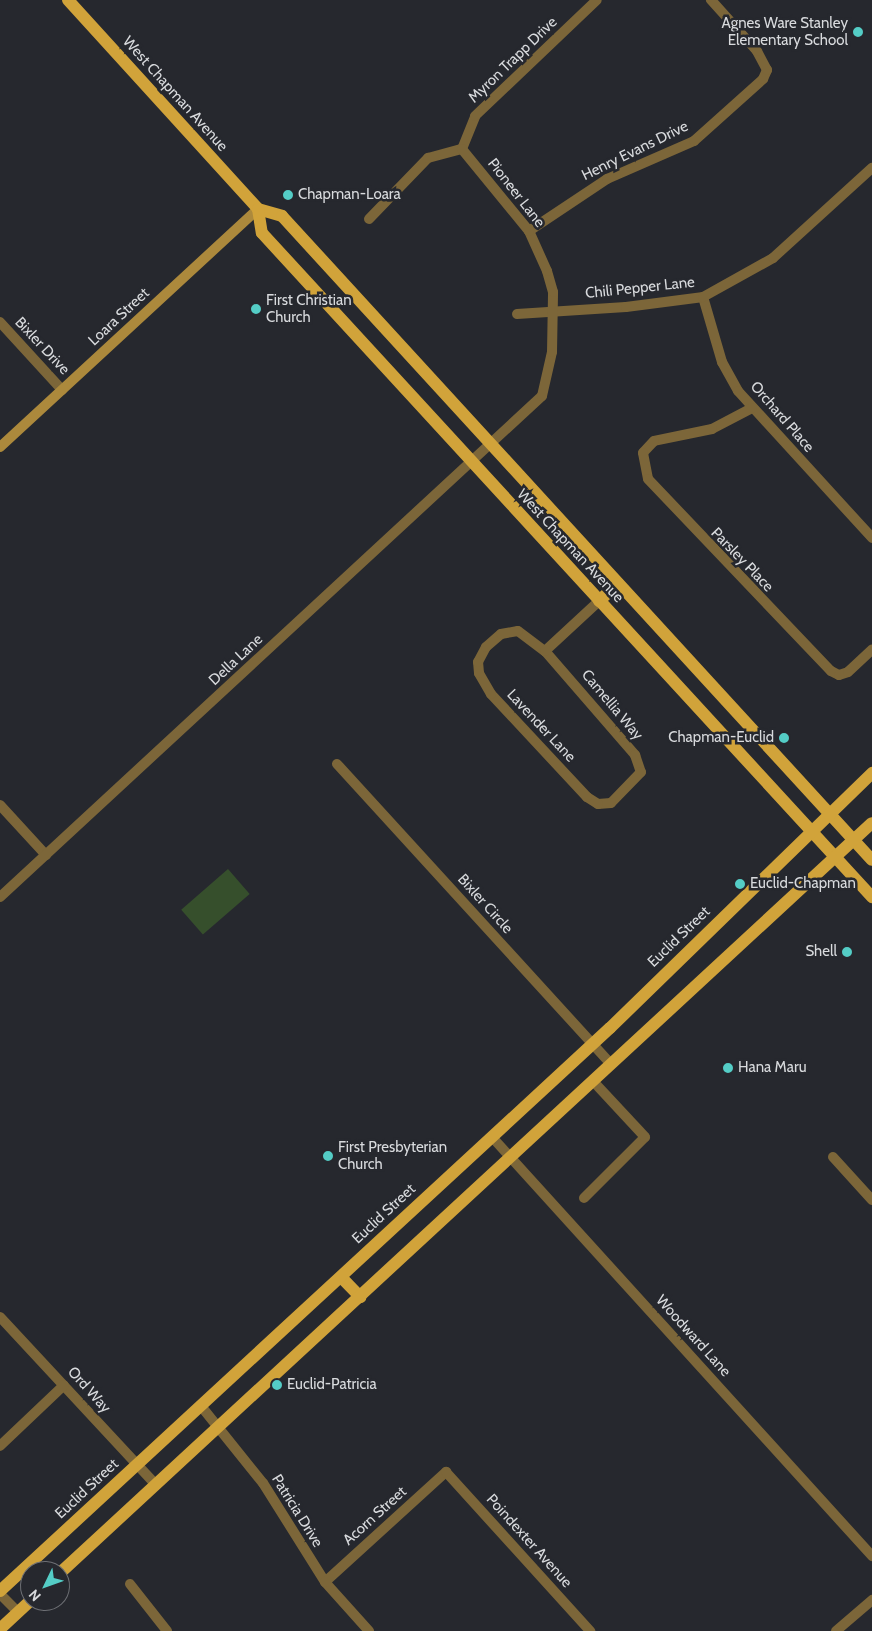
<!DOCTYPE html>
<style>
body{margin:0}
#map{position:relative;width:872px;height:1631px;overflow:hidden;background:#26282e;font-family:Cabin,sans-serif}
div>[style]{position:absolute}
.green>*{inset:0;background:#364f2c;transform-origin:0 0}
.street>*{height:10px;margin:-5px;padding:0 5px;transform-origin:5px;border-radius:5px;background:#7c6639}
.secondary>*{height:10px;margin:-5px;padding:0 5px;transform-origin:5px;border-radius:5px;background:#ac893c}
.primary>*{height:12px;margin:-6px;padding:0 6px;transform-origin:6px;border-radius:6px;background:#d1a33a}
.dots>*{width:14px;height:14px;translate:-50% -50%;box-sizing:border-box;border:2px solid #26282e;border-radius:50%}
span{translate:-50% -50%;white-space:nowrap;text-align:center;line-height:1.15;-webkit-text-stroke:5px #26282e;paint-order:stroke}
.poi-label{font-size:15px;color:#d8dadd}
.right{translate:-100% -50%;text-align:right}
.left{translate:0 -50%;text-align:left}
.street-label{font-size:15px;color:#d8dadd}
.north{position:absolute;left:20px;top:1561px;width:50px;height:50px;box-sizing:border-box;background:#26282e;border:1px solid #6d6f74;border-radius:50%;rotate:228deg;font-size:14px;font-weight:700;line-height:20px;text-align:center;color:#d8dadd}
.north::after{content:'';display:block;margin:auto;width:18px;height:22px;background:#54cdc6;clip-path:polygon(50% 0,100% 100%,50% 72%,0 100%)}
</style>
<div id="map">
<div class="green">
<div style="left:228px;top:869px;width:33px;height:62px;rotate:49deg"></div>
</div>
<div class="street">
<div style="left:462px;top:149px;width:35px;rotate:-68deg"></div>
<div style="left:475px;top:116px;width:168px;rotate:-43.6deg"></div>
<div style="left:369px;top:219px;width:85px;rotate:-46deg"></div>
<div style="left:428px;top:158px;width:35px;rotate:-15deg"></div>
<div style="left:529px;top:231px;width:94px;rotate:-33.7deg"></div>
<div style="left:607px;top:179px;width:95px;rotate:-23.6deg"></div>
<div style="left:694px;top:141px;width:93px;rotate:-41.9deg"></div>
<div style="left:763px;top:79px;width:10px;rotate:-66deg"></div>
<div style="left:767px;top:70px;width:21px;rotate:-118deg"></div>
<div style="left:757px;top:51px;width:69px;rotate:-132deg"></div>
<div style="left:703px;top:297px;width:68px;rotate:73.7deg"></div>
<div style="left:722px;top:362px;width:33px;rotate:61deg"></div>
<div style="left:738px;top:391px;width:199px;rotate:47.6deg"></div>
<div style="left:517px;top:314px;width:109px;rotate:-3.7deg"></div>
<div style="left:626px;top:307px;width:78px;rotate:-7.4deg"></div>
<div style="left:703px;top:297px;width:80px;rotate:-29.1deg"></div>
<div style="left:773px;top:258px;width:134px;rotate:-42.3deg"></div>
<div style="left:0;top:322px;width:92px;rotate:47.6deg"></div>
<div style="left:752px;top:408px;width:45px;rotate:152.3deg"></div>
<div style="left:712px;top:429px;width:59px;rotate:168.3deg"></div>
<div style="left:654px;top:441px;width:16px;rotate:133deg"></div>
<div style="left:643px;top:453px;width:26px;rotate:79deg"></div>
<div style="left:648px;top:479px;width:265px;rotate:46.4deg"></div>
<div style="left:831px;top:671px;width:9px;rotate:27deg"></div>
<div style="left:839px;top:675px;width:9px;rotate:-18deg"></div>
<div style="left:848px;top:672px;width:33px;rotate:-43deg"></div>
<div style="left:518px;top:631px;width:34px;rotate:37deg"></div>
<div style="left:545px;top:651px;width:138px;rotate:49.1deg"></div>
<div style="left:635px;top:755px;width:18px;rotate:71deg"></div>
<div style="left:641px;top:772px;width:43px;rotate:134.1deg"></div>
<div style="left:611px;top:803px;width:13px;rotate:176deg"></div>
<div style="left:598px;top:804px;width:13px;rotate:-148deg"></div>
<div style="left:587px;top:797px;width:141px;rotate:-133deg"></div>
<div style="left:491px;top:694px;width:24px;rotate:-120deg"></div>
<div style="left:479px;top:673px;width:11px;rotate:-95deg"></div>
<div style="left:478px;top:662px;width:17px;rotate:-62deg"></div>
<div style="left:486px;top:647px;width:20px;rotate:-41deg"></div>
<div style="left:501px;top:634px;width:17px;rotate:-10deg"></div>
<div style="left:545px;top:651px;width:74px;rotate:-42.8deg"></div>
<div style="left:337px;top:764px;width:406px;rotate:47.6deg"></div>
<div style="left:0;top:805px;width:68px;rotate:47.4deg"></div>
<div style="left:0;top:897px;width:738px;rotate:-42.75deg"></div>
<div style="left:542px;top:396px;width:45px;rotate:-77.2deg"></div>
<div style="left:552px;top:352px;width:60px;rotate:-89deg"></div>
<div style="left:553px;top:292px;width:22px;rotate:-106deg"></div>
<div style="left:547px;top:271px;width:44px;rotate:-114.2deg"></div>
<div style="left:529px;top:231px;width:106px;rotate:-129.3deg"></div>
<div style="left:492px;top:1137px;width:566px;rotate:47.79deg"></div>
<div style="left:833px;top:1157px;width:58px;rotate:47.8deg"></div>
<div style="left:584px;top:1198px;width:86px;rotate:-45deg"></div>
<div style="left:645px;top:1137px;width:76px;rotate:-132.9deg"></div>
<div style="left:0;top:1317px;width:229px;rotate:47.1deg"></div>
<div style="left:201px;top:1406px;width:99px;rotate:51.2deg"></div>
<div style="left:263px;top:1483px;width:117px;rotate:57.9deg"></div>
<div style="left:325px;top:1582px;width:66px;rotate:48.1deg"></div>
<div style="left:0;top:1446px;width:88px;rotate:-43.6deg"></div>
<div style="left:325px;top:1582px;width:164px;rotate:-42.3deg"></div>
<div style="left:446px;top:1472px;width:215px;rotate:47.8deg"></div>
<div style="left:130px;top:1584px;width:60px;rotate:51.8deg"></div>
<div style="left:0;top:1594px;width:25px;rotate:45deg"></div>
<div style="left:836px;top:1631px;width:48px;rotate:-40.7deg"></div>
</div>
<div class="secondary">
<div style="left:0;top:447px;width:351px;rotate:-42.7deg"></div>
</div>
<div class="primary">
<div style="left:68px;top:0;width:282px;rotate:47.7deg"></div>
<div style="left:258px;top:209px;width:25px;rotate:16deg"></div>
<div style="left:282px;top:216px;width:873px;rotate:47.51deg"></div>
<div style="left:258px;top:209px;width:24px;rotate:81deg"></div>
<div style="left:262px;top:233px;width:902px;rotate:47.43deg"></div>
<div style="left:599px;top:601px;width:26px;rotate:-43deg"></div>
<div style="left:341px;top:1277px;width:28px;rotate:46deg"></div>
<div style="left:60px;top:1573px;width:1105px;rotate:-42.73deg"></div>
<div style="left:0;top:1591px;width:830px;rotate:-42.71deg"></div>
<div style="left:610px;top:1028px;width:366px;rotate:-44.2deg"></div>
<div style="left:0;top:1629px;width:41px;rotate:-43deg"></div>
</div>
<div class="dots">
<div style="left:858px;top:32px;background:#54cdc6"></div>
<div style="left:288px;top:195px;background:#54cdc6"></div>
<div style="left:256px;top:309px;background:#54cdc6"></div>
<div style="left:784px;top:738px;background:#54cdc6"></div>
<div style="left:740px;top:884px;background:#54cdc6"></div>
<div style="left:847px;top:952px;background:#54cdc6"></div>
<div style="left:728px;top:1068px;background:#54cdc6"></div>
<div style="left:328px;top:1156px;background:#54cdc6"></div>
<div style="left:277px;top:1385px;background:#54cdc6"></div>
</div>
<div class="poi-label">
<span class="right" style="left:848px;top:32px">Agnes Ware Stanley<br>Elementary School</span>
<span class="left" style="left:298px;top:195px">Chapman-Loara</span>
<span class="left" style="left:266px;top:309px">First Christian<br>Church</span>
<span class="right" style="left:774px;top:738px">Chapman-Euclid</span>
<span class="left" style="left:750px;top:884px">Euclid-Chapman</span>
<span class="right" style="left:837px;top:952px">Shell</span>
<span class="left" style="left:738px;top:1068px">Hana Maru</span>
<span class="left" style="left:338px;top:1156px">First Presbyterian<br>Church</span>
<span class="left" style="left:287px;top:1385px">Euclid-Patricia</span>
</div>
<div class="street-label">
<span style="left:513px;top:60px;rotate:-44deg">Myron Trapp Drive</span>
<span style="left:175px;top:94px;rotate:48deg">West Chapman Avenue</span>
<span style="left:635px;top:151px;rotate:-26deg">Henry Evans Drive</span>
<span style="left:516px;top:193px;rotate:52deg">Pioneer Lane</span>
<span style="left:640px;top:288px;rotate:-6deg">Chili Pepper Lane</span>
<span style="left:119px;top:317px;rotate:-43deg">Loara Street</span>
<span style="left:42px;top:346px;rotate:47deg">Bixler Drive</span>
<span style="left:782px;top:417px;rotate:49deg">Orchard Place</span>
<span style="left:570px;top:546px;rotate:47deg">West Chapman Avenue</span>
<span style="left:742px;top:560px;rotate:46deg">Parsley Place</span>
<span style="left:236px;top:660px;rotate:-43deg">Della Lane</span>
<span style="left:612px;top:705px;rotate:50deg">Camellia Way</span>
<span style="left:541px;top:726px;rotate:47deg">Lavender Lane</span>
<span style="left:485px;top:904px;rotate:48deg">Bixler Circle</span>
<span style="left:679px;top:937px;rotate:-44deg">Euclid Street</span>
<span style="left:384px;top:1214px;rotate:-43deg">Euclid Street</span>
<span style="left:693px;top:1336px;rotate:48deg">Woodward Lane</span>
<span style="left:89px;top:1390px;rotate:48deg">Ord Way</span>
<span style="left:87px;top:1489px;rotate:-43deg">Euclid Street</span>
<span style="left:297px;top:1511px;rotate:58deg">Patricia Drive</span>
<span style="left:375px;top:1516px;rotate:-42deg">Acorn Street</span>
<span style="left:529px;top:1541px;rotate:48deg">Poindexter Avenue</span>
</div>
<div class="north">N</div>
</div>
